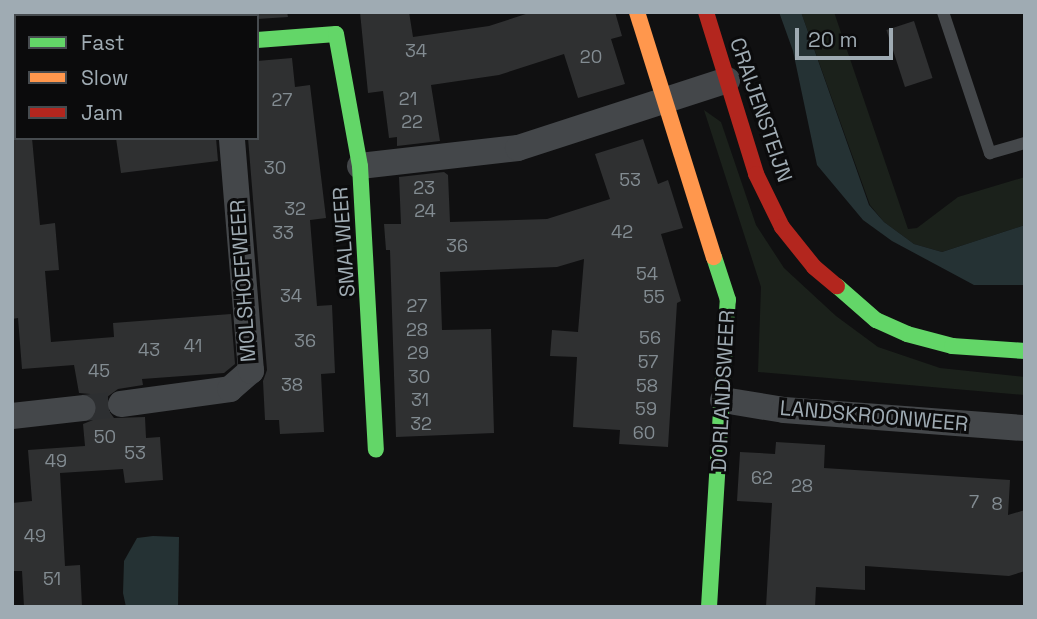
<!DOCTYPE html>
<style>
body{margin:0}
#map{position:relative;width:1037px;height:619px;overflow:hidden;background:#101011;font-family:"Space Grotesk",sans-serif}
div>[style]{position:absolute}
.green>*{inset:0;background:#1b211b}
.water>*{inset:0;background:#253234}
.building>*{inset:0;background:#2f3031;transform-origin:0 0}
.street-tunnel>*{height:26px;margin-top:-13px;transform-origin:0;background:repeating-linear-gradient(90deg,#2d2f31 0 26px,transparent 0 39px)}
.lane>*{height:12px;margin:-6px;padding:0 6px;transform-origin:6px;border-radius:6px;background:#44474a}
.street>*{height:26px;margin:-13px;padding:0 13px;transform-origin:13px;border-radius:13px;background:#44474a}
.fast>*{height:16px;margin:-8px;padding:0 8px;transform-origin:8px;border-radius:8px;background:#63d668}
.slow>*{height:16px;margin:-8px;padding:0 8px;transform-origin:8px;border-radius:8px;background:#ff974d}
.jam>*{height:16px;margin:-8px;padding:0 8px;transform-origin:8px;border-radius:8px;background:#b3261e}
span{translate:-50% -50%;white-space:nowrap;text-align:center;line-height:1.15;-webkit-text-stroke:6px #0b0b0c;paint-order:stroke}
.number-label{font-size:18px;color:#838c92}
.number-label span{-webkit-text-stroke-width:0}
.street-label{font-size:21px;color:#9fabb3}
.frame{position:absolute;inset:0;border:14px solid #9fabb3;pointer-events:none}
.legend{position:absolute;left:14px;top:14px;width:245px;height:126px;box-sizing:border-box;background:#0b0b0c;border:2px solid #464b4f;margin:0;padding:9px 12px;list-style:none;font-size:21px;color:#9fabb3}
.legend li{display:flex;align-items:center;gap:14px;height:35px}
.legend b{width:35px;border:2px solid #464b4f}
.scale{position:absolute;left:795px;top:28px;width:98px;height:32px;box-sizing:border-box;border:4px solid #9fabb3;border-top:0;padding-left:9px;font-size:21px;line-height:24px;white-space:nowrap;color:#9fabb3;-webkit-text-stroke:5px #0b0b0c;paint-order:stroke}
</style>
<div id="map">
<div class="green">
<div style="clip-path:polygon(801px 12px,834px 12px,908px 229px,917px 228px,958px 197px,1025px 177px,1025px 225px,942px 252px,914px 244px,884px 222px,870px 205px)"></div>
<div style="clip-path:polygon(704px 110px,721px 122px,756px 225px,784px 268px,836px 316px,878px 347px,940px 368px,1025px 377px,1025px 395px,758px 372px,761px 287px)"></div>
</div>
<div class="water">
<div style="clip-path:polygon(779px 12px,801px 12px,869px 205px,884px 222px,914px 244px,942px 252px,1025px 225px,1025px 285px,974px 285px,892px 241px,863px 220px,817px 165px,793px 51px)"></div>
<div style="clip-path:polygon(153px 536px,179px 537px,178px 607px,126px 607px,123px 593px,124px 561px,137px 538px)"></div>
</div>
<div class="building">
<div style="clip-path:polygon(254px 12px,287px 12px,288px 17px,257px 19px)"></div>
<div style="clip-path:polygon(360px 12px,409px 12px,413px 37px,489px 26px,532px 12px,615px 12px,622px 36px,611px 39px,625px 84px,578px 98px,564px 54px,499px 75px,431px 85px,440px 141px,397px 146px,397px 137px,389px 138px,383px 91px,368px 93px)"></div>
<div style="left:914px;top:21px;width:60px;height:29px;rotate:72deg"></div>
<div style="clip-path:polygon(292px 58px,295px 87px,310px 85px,326px 218px,310px 220px,317px 306px,332px 305px,335px 373px,321px 374px,324px 432px,280px 434px,279px 420px,265px 420px,263px 381px,267px 370px,248px 138px,257px 138px,257px 61px)"></div>
<div style="clip-path:polygon(12px 131px,16px 131px,16px 138px,32px 138px,40px 225px,55px 223px,59px 270px,45px 271px,51px 342px,114px 337px,113px 323px,231px 314px,235px 364px,224px 373px,142px 379px,143px 385px,118px 389px,107px 397px,106px 407px,114px 418px,145px 417px,146px 438px,160px 437px,163px 480px,125px 483px,123px 469px,60px 473px,65px 566px,80px 565px,82px 607px,24px 607px,22px 571px,12px 571px,12px 503px,32px 501px,28px 450px,85px 446px,83px 424px,93px 420px,99px 407px,90px 394px,79px 393px,74px 365px,22px 369px,18px 318px,12px 319px)"></div>
<div style="clip-path:polygon(116px 138px,216px 138px,218px 161px,121px 173px)"></div>
<div style="clip-path:polygon(643px 139px,658px 184px,668px 180px,683px 228px,661px 234px,681px 301px,677px 303px,668px 447px,619px 444px,620px 430px,573px 427px,577px 357px,550px 356px,552px 330px,578px 332px,584px 259px,557px 267px,440px 272px,442px 330px,491px 329px,494px 433px,396px 437px,390px 250px,386px 250px,384px 224px,401px 224px,399px 177px,444px 172px,448px 175px,450px 222px,547px 219px,610px 199px,595px 154px)"></div>
<div style="clip-path:polygon(776px 442px,825px 445px,824px 468px,1010px 480px,1008px 515px,1025px 510px,1025px 571px,1009px 576px,865px 566px,865px 590px,816px 587px,815px 607px,766px 607px,772px 503px,737px 501px,740px 452px,775px 454px)"></div>
</div>
<div class="street-tunnel">
<div style="left:83px;top:408px;width:38px;rotate:-6deg"></div>
</div>
<div class="lane">
<div style="left:943px;top:12px;width:149px;rotate:71.6deg"></div>
<div style="left:990px;top:153px;width:36px;rotate:-16deg"></div>
</div>
<div class="street">
<div style="left:220px;top:12px;width:4px;rotate:90deg"></div>
<div style="left:12px;top:32px;width:4px;rotate:-14deg"></div>
<div style="left:12px;top:101px;width:4px"></div>
<div style="left:360px;top:166px;width:159px;rotate:-6.5deg"></div>
<div style="left:518px;top:148px;width:220px;rotate:-18deg"></div>
<div style="left:723px;top:400px;width:62px;rotate:9.3deg"></div>
<div style="left:784px;top:410px;width:242px;rotate:4.3deg"></div>
<div style="left:121px;top:404px;width:110px;rotate:-7.8deg"></div>
<div style="left:230px;top:389px;width:28px;rotate:-41deg"></div>
<div style="left:251px;top:371px;width:234px;rotate:-94.7deg"></div>
<div style="left:12px;top:416px;width:71px;rotate:-6.4deg"></div>
</div>
<div class="fast">
<div style="left:257px;top:40px;width:79px;rotate:-4.3deg"></div>
<div style="left:336px;top:34px;width:134px;rotate:79.7deg"></div>
<div style="left:360px;top:166px;width:284px;rotate:86.8deg"></div>
<div style="left:837px;top:286px;width:52px;rotate:41.1deg"></div>
<div style="left:876px;top:320px;width:34px;rotate:24deg"></div>
<div style="left:907px;top:334px;width:47px;rotate:14.9deg"></div>
<div style="left:952px;top:346px;width:73px;rotate:3.9deg"></div>
<div style="left:709px;top:607px;width:308px;rotate:-86.5deg"></div>
<div style="left:728px;top:300px;width:45px;rotate:-108deg"></div>
</div>
<div class="slow">
<div style="left:637px;top:12px;width:257px;rotate:72.6deg"></div>
</div>
<div class="jam">
<div style="left:706px;top:12px;width:170px;rotate:72.8deg"></div>
<div style="left:756px;top:174px;width:59px;rotate:63.9deg"></div>
<div style="left:782px;top:227px;width:51px;rotate:51.3deg"></div>
<div style="left:814px;top:267px;width:30px;rotate:40deg"></div>
</div>
<div class="number-label">
<span style="left:416px;top:51px">34</span>
<span style="left:591px;top:57px">20</span>
<span style="left:408px;top:99px">21</span>
<span style="left:282px;top:100px">27</span>
<span style="left:412px;top:122px">22</span>
<span style="left:275px;top:168px">30</span>
<span style="left:630px;top:180px">53</span>
<span style="left:424px;top:188px">23</span>
<span style="left:295px;top:209px">32</span>
<span style="left:425px;top:211px">24</span>
<span style="left:622px;top:232px">42</span>
<span style="left:283px;top:233px">33</span>
<span style="left:457px;top:246px">36</span>
<span style="left:647px;top:274px">54</span>
<span style="left:291px;top:296px">34</span>
<span style="left:654px;top:297px">55</span>
<span style="left:417px;top:306px">27</span>
<span style="left:417px;top:330px">28</span>
<span style="left:650px;top:338px">56</span>
<span style="left:305px;top:341px">36</span>
<span style="left:193px;top:346px">41</span>
<span style="left:149px;top:350px">43</span>
<span style="left:418px;top:353px">29</span>
<span style="left:648px;top:362px">57</span>
<span style="left:99px;top:371px">45</span>
<span style="left:419px;top:377px">30</span>
<span style="left:292px;top:385px">38</span>
<span style="left:647px;top:386px">58</span>
<span style="left:420px;top:400px">31</span>
<span style="left:646px;top:409px">59</span>
<span style="left:421px;top:424px">32</span>
<span style="left:644px;top:433px">60</span>
<span style="left:105px;top:437px">50</span>
<span style="left:135px;top:453px">53</span>
<span style="left:56px;top:461px">49</span>
<span style="left:762px;top:478px">62</span>
<span style="left:802px;top:486px">28</span>
<span style="left:974px;top:502px">7</span>
<span style="left:997px;top:504px">8</span>
<span style="left:35px;top:536px">49</span>
<span style="left:52px;top:579px">51</span>
</div>
<div class="street-label">
<span style="left:761px;top:110px;rotate:71deg">CRAIJENSTEIJN</span>
<span style="left:344px;top:242px;rotate:-94deg">SMALWEER</span>
<span style="left:243px;top:281px;rotate:-94deg">MOLSHOEFWEER</span>
<span style="left:723px;top:391px;rotate:-87deg">DORLANDSWEER</span>
<span style="left:874px;top:416px;rotate:5deg">LANDSKROONWEER</span>
</div>
<div class="frame"></div>
<ul class="legend">
<li><b style="height:9px;background:#63d668"></b>Fast</li>
<li><b style="height:9px;background:#ff974d"></b>Slow</li>
<li><b style="height:9px;background:#b3261e"></b>Jam</li>
</ul>
<div class="scale">20 m</div>
</div>
